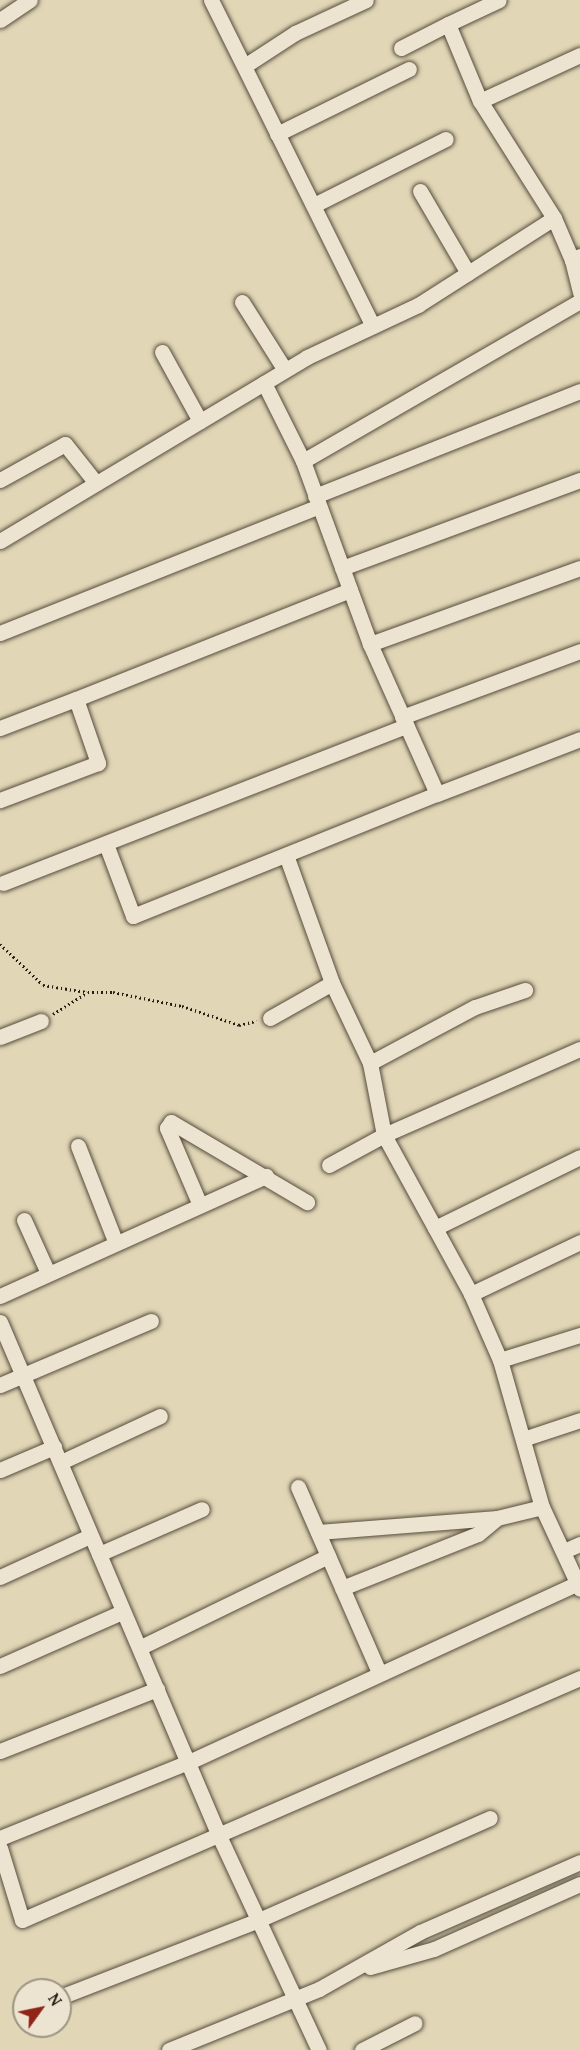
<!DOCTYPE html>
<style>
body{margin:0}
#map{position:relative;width:580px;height:2050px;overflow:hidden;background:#e1d6b6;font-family:"Gentium Book Plus",serif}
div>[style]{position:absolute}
.path>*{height:3px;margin-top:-1.5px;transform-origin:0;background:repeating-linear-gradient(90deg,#271e13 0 1.5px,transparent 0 4.5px)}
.roads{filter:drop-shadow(0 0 2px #564c3c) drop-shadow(0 0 2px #564c3c)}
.minor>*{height:15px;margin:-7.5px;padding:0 7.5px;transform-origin:7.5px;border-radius:7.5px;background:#ece4d0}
span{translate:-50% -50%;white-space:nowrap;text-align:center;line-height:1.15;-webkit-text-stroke:4.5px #ece4d0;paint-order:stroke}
.north{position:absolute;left:12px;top:1978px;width:60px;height:60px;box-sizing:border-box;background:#ece4d0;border:2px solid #9d9584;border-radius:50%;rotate:57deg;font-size:16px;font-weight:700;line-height:24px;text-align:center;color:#271e13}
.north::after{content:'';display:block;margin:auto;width:21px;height:27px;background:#8f2418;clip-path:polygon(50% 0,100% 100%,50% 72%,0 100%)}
</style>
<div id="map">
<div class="path">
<div style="left:0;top:944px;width:59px;rotate:43.6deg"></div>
<div style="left:43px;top:985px;width:44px;rotate:9.2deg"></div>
<div style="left:53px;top:1014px;width:41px;rotate:-32.2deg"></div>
<div style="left:88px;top:992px;width:25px"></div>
<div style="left:113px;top:992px;width:70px;rotate:11.5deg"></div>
<div style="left:182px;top:1006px;width:60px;rotate:18.4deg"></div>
<div style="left:239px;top:1025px;width:18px;rotate:-13deg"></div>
</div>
<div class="roads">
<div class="minor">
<div style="left:211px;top:0;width:364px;rotate:63.6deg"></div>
<div style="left:0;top:20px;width:36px;rotate:-34deg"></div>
<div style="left:401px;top:48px;width:53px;rotate:-27.1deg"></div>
<div style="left:246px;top:65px;width:59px;rotate:-33.1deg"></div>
<div style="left:295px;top:33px;width:78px;rotate:-24.9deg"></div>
<div style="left:480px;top:101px;width:110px;rotate:-24.7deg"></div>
<div style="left:277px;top:134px;width:147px;rotate:-26.2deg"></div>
<div style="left:420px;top:191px;width:95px;rotate:59.7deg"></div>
<div style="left:316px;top:204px;width:145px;rotate:-26.6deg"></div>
<div style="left:554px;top:218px;width:46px;rotate:66.8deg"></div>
<div style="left:580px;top:256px;width:9px;rotate:153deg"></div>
<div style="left:572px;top:260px;width:34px;rotate:76deg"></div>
<div style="left:242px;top:302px;width:80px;rotate:57.7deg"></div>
<div style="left:162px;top:352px;width:79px;rotate:61.2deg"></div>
<div style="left:264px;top:383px;width:87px;rotate:63.4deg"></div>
<div style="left:303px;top:461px;width:195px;rotate:69.9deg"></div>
<div style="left:370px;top:644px;width:164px;rotate:65.9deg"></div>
<div style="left:437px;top:794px;width:153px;rotate:-21deg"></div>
<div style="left:303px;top:461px;width:320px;rotate:-30deg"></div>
<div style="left:0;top:480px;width:74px;rotate:-29deg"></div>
<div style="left:65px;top:444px;width:50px;rotate:51.5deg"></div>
<div style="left:315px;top:496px;width:285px;rotate:-21.6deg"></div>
<div style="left:0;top:541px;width:358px;rotate:-30.9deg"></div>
<div style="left:307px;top:357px;width:123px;rotate:-25.1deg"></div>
<div style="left:418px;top:305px;width:161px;rotate:-32.6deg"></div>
<div style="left:554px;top:218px;width:138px;rotate:-122.3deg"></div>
<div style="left:480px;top:101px;width:83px;rotate:-112.6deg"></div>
<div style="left:448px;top:24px;width:56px;rotate:-25.2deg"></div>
<div style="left:342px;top:568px;width:254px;rotate:-20.3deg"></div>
<div style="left:0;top:633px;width:343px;rotate:-21.7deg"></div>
<div style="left:370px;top:644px;width:223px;rotate:-19.9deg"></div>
<div style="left:76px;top:699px;width:295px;rotate:-21.7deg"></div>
<div style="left:402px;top:717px;width:190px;rotate:-20.3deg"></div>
<div style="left:0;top:728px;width:81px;rotate:-20.9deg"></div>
<div style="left:76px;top:699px;width:68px;rotate:71deg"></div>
<div style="left:98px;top:763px;width:105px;rotate:159.3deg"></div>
<div style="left:106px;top:844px;width:77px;rotate:69.4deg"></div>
<div style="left:133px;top:916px;width:328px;rotate:-21.9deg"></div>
<div style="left:286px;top:855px;width:136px;rotate:70.2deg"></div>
<div style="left:332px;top:983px;width:89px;rotate:64.6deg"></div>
<div style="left:370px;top:1063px;width:73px;rotate:79deg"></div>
<div style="left:384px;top:1135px;width:181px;rotate:61.3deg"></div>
<div style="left:471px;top:1294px;width:72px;rotate:66.3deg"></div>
<div style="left:500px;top:1360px;width:153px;rotate:74.1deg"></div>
<div style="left:3px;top:883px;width:433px;rotate:-21.3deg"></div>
<div style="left:270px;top:1018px;width:71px;rotate:-29.4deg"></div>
<div style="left:0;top:1037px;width:44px;rotate:-21.3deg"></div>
<div style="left:370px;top:1063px;width:119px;rotate:-28.1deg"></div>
<div style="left:475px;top:1007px;width:53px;rotate:-18.8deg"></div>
<div style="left:78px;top:1146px;width:102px;rotate:68.7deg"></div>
<div style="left:329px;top:1165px;width:63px;rotate:-28.6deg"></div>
<div style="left:384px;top:1135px;width:214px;rotate:-23.7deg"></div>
<div style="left:200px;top:1205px;width:84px;rotate:-113.2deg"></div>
<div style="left:167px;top:1128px;width:7px;rotate:-56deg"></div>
<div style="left:171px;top:1122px;width:158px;rotate:30.5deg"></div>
<div style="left:24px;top:1220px;width:58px;rotate:65.6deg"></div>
<div style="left:435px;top:1228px;width:161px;rotate:-26.1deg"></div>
<div style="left:471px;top:1294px;width:121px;rotate:-25.5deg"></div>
<div style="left:0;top:1296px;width:292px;rotate:-24.3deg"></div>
<div style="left:0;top:1322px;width:561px;rotate:66.91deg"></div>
<div style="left:220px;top:1838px;width:234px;rotate:65deg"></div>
<div style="left:500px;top:1360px;width:84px;rotate:-17.4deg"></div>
<div style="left:0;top:1385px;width:164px;rotate:-23deg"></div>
<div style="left:523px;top:1439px;width:60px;rotate:-18.4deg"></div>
<div style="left:61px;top:1462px;width:109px;rotate:-24.9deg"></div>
<div style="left:0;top:1470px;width:59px;rotate:-23.1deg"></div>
<div style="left:298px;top:1487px;width:202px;rotate:66.4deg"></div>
<div style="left:318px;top:1532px;width:180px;rotate:-4.5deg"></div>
<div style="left:497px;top:1518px;width:46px;rotate:-13.7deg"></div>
<div style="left:542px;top:1507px;width:90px;rotate:65.1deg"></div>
<div style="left:564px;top:1551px;width:17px;rotate:-24deg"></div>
<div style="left:99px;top:1554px;width:112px;rotate:-23.6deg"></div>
<div style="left:0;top:1577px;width:99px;rotate:-24.5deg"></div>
<div style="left:342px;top:1588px;width:146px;rotate:-21.7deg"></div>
<div style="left:478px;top:1534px;width:25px;rotate:-40deg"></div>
<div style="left:141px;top:1647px;width:208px;rotate:-25.9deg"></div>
<div style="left:0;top:1666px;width:133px;rotate:-23.9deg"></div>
<div style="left:0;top:1751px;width:169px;rotate:-21.5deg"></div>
<div style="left:0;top:1838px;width:206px;rotate:-22deg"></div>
<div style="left:191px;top:1761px;width:426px;rotate:-24.7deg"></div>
<div style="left:0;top:1848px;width:75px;rotate:73deg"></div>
<div style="left:22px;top:1920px;width:608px;rotate:-23.45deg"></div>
<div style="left:370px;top:1967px;width:66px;rotate:-15.7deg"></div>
<div style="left:434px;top:1949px;width:160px;rotate:-24deg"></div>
<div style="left:60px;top:1997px;width:216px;rotate:-21.2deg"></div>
<div style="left:261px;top:1919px;width:250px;rotate:-23.8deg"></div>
<div style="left:169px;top:2050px;width:162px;rotate:-22.1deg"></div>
<div style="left:319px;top:1989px;width:116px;rotate:-29.4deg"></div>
<div style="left:420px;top:1932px;width:175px;rotate:-23.6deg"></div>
<div style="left:362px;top:2050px;width:59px;rotate:-27deg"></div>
</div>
</div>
<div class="north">N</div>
</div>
